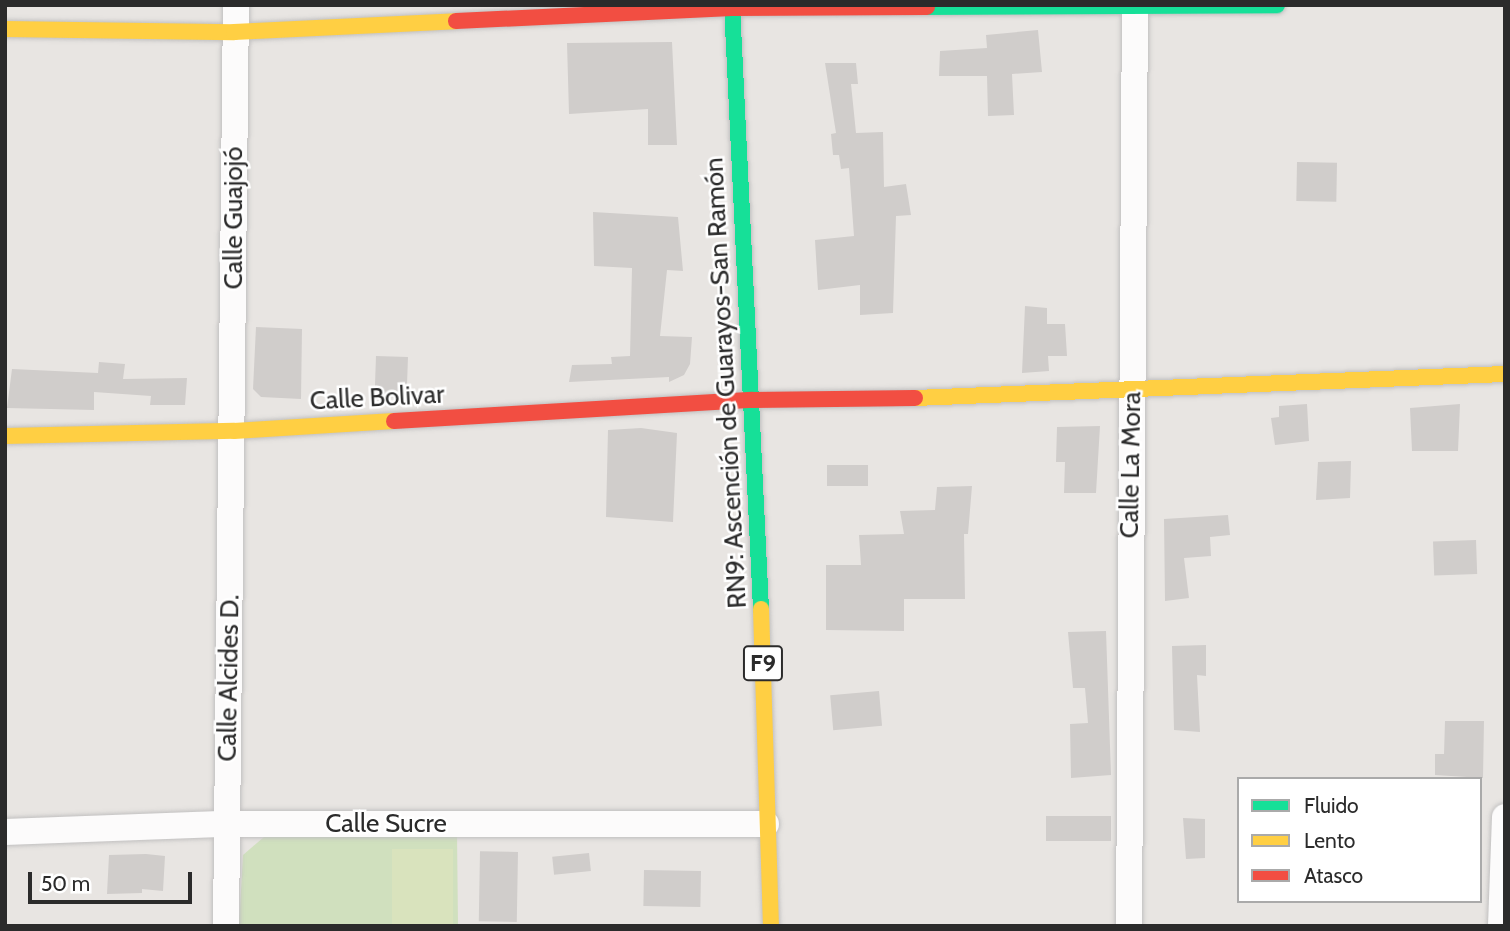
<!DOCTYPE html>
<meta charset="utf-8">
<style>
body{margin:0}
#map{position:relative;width:1510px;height:931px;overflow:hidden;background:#e8e5e2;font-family:Cabin,sans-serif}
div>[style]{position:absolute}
.green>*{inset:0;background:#d0e0be}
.pitch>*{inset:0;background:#d9e3bd;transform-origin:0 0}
.building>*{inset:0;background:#d0cdcb;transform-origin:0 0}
.roads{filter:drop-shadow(0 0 2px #c1c0c0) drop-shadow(0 0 2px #c1c0c0)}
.street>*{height:26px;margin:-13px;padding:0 13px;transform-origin:13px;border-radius:13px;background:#fcfbfb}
.fast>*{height:16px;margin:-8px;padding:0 8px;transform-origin:8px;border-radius:8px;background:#16e098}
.slow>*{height:16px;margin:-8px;padding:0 8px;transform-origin:8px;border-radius:8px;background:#ffcf43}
.jam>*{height:16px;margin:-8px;padding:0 8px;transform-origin:8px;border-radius:8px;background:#f24e42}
span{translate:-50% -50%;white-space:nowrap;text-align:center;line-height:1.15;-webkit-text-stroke:5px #fff;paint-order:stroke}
.shield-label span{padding:2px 5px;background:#fff;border:2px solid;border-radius:5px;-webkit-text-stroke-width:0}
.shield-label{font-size:24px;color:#2b2b2b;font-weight:700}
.street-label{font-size:26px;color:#2b2b2b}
.frame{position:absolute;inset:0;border:7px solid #2b2b2b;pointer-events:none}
.legend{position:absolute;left:1237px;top:777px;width:245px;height:126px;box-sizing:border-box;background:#fff;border:2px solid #aaa;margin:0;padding:9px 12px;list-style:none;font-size:21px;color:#2b2b2b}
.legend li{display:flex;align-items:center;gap:14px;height:35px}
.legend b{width:35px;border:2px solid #aaa}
.scale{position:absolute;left:28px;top:872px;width:164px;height:32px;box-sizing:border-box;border:4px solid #2b2b2b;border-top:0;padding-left:9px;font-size:21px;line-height:24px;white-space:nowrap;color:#2b2b2b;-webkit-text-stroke:5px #fff;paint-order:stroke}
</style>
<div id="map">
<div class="green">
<div style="clip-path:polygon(457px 833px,458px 926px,239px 926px,243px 855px,264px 837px)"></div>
</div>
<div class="pitch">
<div style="left:392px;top:849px;width:61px;height:77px"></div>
</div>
<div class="building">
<div style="clip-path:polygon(1038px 30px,1042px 72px,1012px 74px,1014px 115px,988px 116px,987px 76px,939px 76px,940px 51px,987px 48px,986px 35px)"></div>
<div style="clip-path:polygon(672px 42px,677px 145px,648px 145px,648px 109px,569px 114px,567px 43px)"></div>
<div style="clip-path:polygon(825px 63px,856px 63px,858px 84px,851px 84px,856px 133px,883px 132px,884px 187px,906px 184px,911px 215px,896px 216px,893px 313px,860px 315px,860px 285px,818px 290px,815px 240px,854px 236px,849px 168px,841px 169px,839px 155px,833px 155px,831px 134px,836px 133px)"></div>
<div style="left:1297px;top:162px;width:40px;height:39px;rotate:1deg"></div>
<div style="clip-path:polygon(593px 212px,678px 217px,683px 271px,667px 270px,660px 336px,692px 337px,690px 364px,684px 375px,669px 382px,669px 377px,569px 382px,572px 365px,612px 364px,611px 357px,630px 356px,632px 268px,594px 266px)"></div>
<div style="clip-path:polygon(1025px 306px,1047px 308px,1047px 324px,1065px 324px,1067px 356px,1048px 356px,1049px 371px,1022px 373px)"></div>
<div style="clip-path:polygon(256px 327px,302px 329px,301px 399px,261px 397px,253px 389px)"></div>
<div style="left:376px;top:356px;width:32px;height:41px;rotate:2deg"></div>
<div style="clip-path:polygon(99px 362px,125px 364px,123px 379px,187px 378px,185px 405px,150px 405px,151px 396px,94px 392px,94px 410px,7px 408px,12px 369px,98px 373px)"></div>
<div style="clip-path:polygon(1307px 404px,1309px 441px,1275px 445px,1271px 418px,1279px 417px,1279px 406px)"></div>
<div style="clip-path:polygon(1460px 404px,1458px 451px,1412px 451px,1410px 408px)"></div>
<div style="clip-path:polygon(1100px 426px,1096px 493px,1064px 493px,1065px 462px,1056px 462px,1057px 427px)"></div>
<div style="clip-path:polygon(641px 428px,677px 433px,673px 522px,606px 517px,608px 430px)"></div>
<div style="clip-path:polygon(1351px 461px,1350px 498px,1316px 500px,1318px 462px)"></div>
<div style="left:827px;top:465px;width:41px;height:21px"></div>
<div style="clip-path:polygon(972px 486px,968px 534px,964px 534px,965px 599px,904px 599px,904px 631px,826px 630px,826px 565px,861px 565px,859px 535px,904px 534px,900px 511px,935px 510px,937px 487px)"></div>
<div style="clip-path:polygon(1228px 515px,1230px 535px,1210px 537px,1211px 556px,1184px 558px,1189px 598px,1165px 601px,1164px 519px)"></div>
<div style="left:1476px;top:540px;width:34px;height:43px;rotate:88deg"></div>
<div style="clip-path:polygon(1106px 631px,1111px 775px,1071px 778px,1070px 724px,1088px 723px,1085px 688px,1073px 688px,1068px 632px)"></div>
<div style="clip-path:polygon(1206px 645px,1206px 676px,1197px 675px,1200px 732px,1174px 730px,1172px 646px)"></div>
<div style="left:879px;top:691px;width:35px;height:49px;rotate:85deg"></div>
<div style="clip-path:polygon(1445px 721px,1484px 721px,1483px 778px,1435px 775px,1435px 754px,1444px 754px)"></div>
<div style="left:1111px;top:816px;width:25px;height:65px;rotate:90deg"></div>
<div style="clip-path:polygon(1183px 818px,1205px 819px,1205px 858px,1186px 859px)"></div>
<div style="left:518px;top:852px;width:70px;height:38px;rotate:91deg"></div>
<div style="left:589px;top:853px;width:18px;height:37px;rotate:84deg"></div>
<div style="clip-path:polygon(146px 854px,165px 856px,163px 891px,142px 889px,142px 893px,107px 894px,109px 855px)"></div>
<div style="left:644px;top:870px;width:57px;height:36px;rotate:1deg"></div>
</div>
<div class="roads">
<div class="street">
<div style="left:5px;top:832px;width:222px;rotate:-2.1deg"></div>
<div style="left:227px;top:824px;width:539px"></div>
<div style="left:226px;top:926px;width:921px;rotate:-89.38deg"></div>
<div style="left:1129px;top:926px;width:921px;rotate:-89.63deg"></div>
<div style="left:1501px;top:926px;width:109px;rotate:-87.9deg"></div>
</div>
<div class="fast">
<div style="left:732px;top:5px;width:605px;rotate:87.25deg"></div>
<div style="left:927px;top:7px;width:350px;rotate:-0.3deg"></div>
</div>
<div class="slow">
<div style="left:5px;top:29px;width:229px;rotate:0.8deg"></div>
<div style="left:234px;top:32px;width:222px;rotate:-2.8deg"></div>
<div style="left:915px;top:398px;width:590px;rotate:-2.33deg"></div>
<div style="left:5px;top:436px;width:229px;rotate:-1.3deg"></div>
<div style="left:234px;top:431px;width:160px;rotate:-3.6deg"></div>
<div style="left:761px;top:609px;width:317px;rotate:88.2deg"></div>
</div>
<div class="jam">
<div style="left:456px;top:21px;width:276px;rotate:-2.7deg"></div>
<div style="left:732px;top:8px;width:195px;rotate:-0.3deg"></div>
<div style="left:394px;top:421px;width:359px;rotate:-3.4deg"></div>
<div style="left:752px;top:400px;width:163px;rotate:-0.7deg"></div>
</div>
</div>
<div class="shield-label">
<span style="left:763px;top:663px">F9</span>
</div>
<div class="street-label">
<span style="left:234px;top:218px;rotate:-90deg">Calle Guajojó</span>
<span style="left:726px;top:383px;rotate:-93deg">RN9: Ascención de Guarayos-San Ramón</span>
<span style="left:377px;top:398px;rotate:-3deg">Calle Bolivar</span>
<span style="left:1131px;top:465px;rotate:-89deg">Calle La Mora</span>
<span style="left:229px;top:678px;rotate:-89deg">Calle Alcides D.</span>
<span style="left:386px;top:824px">Calle Sucre</span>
</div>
<div class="frame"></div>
<ul class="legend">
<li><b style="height:9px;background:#16e098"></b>Fluido</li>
<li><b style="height:9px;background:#ffcf43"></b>Lento</li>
<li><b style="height:9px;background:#f24e42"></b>Atasco</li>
</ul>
<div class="scale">50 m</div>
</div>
